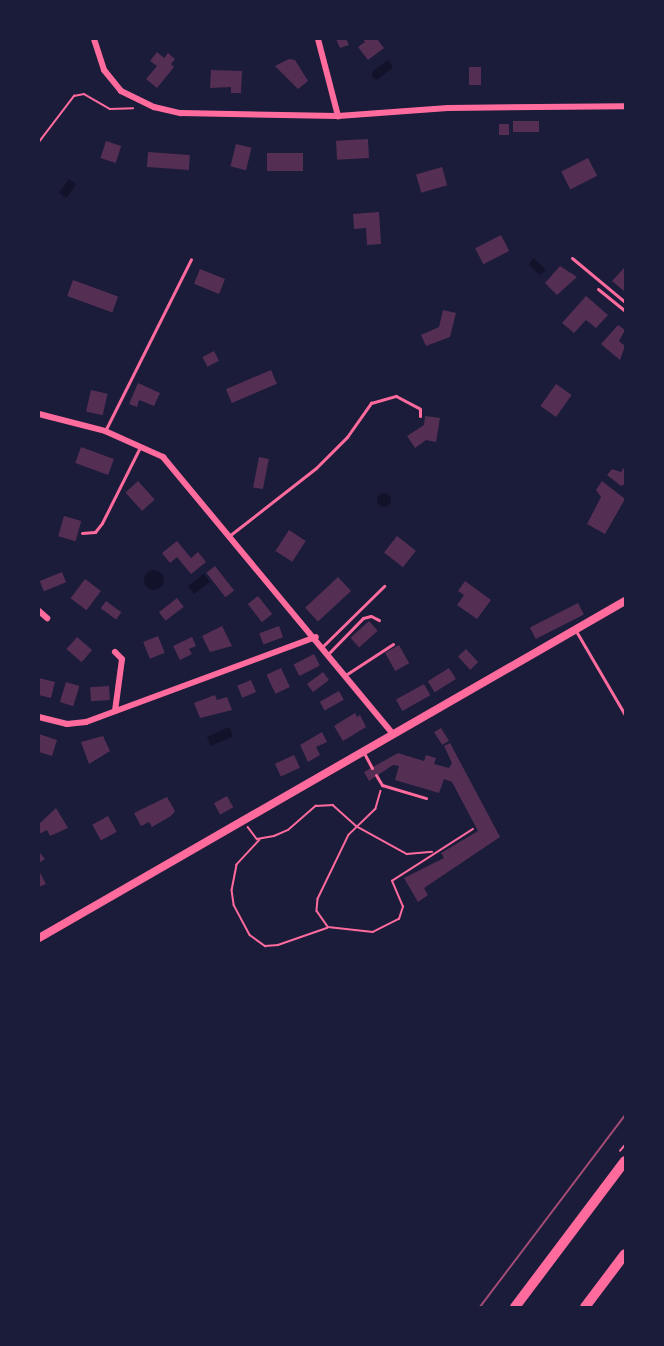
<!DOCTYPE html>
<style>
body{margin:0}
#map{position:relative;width:664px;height:1346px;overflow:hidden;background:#1b1b3a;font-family:"Sofia Sans Condensed",sans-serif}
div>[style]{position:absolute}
.water>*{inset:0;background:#12122b;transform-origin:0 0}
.round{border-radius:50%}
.building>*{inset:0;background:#542f53;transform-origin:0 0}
.path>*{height:1.5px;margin:-0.75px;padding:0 0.75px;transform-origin:0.75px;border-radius:0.75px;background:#ff6b9d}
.service>*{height:3px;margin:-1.5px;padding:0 1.5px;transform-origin:1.5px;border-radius:1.5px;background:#ff6b9d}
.minor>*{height:6px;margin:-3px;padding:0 3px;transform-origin:3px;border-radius:3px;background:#ff6b9d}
.tertiary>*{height:8px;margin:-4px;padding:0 4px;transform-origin:4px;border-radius:4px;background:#ff6b9d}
.primary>*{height:10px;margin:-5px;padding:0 5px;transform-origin:5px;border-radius:5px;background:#ff6b9d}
.tram>*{height:1.5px;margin:-0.75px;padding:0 0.75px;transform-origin:0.75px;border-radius:0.75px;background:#a44b75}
span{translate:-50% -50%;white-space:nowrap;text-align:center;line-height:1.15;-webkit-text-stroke:4.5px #1b1b3a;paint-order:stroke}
.frame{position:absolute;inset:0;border:40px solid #1b1b3a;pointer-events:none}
</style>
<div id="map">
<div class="water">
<div style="clip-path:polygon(388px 60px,393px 67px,377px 80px,373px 78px,372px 72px)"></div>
<div style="left:69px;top:179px;width:9px;height:17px;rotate:36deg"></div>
<div style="clip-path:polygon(533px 258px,546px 270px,540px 275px,529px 265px)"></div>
<div class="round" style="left:377px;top:493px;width:14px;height:14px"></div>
<div class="round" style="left:144px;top:570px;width:20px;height:20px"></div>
<div style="left:204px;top:574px;width:10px;height:20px;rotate:53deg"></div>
<div style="left:229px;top:727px;width:10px;height:24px;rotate:66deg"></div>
</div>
<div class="building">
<div style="clip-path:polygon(336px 39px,346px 39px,349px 45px,340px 48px)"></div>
<div style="clip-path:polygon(363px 39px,377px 39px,384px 48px,368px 60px,358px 47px,365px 42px)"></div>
<div style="clip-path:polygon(157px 52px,164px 58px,168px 53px,175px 59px,171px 64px,174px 67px,157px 88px,146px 79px,157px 66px,150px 61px)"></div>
<div style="clip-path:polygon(289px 59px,295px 60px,308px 81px,298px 89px,275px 66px)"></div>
<div style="left:469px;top:67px;width:12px;height:18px"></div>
<div style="clip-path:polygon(211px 70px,242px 71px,241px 93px,231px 93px,231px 87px,210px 88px)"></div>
<div style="left:539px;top:121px;width:11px;height:26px;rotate:90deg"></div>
<div style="left:499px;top:124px;width:10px;height:11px"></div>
<div style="left:368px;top:139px;width:19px;height:32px;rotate:87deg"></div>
<div style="left:106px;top:141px;width:16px;height:18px;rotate:18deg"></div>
<div style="left:236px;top:144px;width:16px;height:23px;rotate:14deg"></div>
<div style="left:148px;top:152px;width:42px;height:15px;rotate:4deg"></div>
<div style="left:267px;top:153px;width:36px;height:18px"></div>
<div style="left:588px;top:158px;width:20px;height:30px;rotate:63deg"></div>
<div style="left:442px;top:167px;width:19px;height:27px;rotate:74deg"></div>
<div style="clip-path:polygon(379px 212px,381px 244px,367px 245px,366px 228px,354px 229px,353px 214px)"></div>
<div style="left:501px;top:235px;width:18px;height:29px;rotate:63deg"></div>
<div style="clip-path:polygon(560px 266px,577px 277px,557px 295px,545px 283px)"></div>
<div style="clip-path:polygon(625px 267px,625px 290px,624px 291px,612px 281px)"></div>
<div style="left:200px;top:269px;width:27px;height:16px;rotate:22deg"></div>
<div style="left:73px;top:280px;width:48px;height:17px;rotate:20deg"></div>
<div style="clip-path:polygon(586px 296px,608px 315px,596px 328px,586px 320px,574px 333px,562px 323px)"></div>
<div style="clip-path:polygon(443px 310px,456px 313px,450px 337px,426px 346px,421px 335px,439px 327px)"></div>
<div style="clip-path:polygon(618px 325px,625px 330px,619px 341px,625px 346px,620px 360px,601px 344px)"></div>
<div style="left:214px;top:351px;width:11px;height:13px;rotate:63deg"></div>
<div style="left:271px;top:370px;width:15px;height:49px;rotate:67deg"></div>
<div style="clip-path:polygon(138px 383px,160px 393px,154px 406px,139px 400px,137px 407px,129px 404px)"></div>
<div style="left:556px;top:384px;width:19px;height:27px;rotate:35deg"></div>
<div style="left:91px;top:390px;width:17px;height:22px;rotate:13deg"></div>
<div style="clip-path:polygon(425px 416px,440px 418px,436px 442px,426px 440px,415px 448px,407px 436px,424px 425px)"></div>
<div style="left:81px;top:447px;width:35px;height:17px;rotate:20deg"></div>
<div style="left:259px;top:457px;width:10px;height:31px;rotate:11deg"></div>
<div style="clip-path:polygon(625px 466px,625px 484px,621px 486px,607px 475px,612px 469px,621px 472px)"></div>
<div style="left:138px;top:481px;width:25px;height:17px;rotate:48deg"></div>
<div style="clip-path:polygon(602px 481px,625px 499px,605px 534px,587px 524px,601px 497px,596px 490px)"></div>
<div style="left:64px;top:516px;width:18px;height:21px;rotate:16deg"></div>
<div style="left:289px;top:530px;width:20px;height:25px;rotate:33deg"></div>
<div style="left:397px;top:536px;width:24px;height:21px;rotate:38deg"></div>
<div style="clip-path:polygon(177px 541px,191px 558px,198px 552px,206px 562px,191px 574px,177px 557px,170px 563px,162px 553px)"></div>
<div style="left:215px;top:566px;width:31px;height:11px;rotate:52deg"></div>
<div style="left:62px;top:572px;width:11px;height:24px;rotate:68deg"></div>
<div style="left:338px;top:577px;width:19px;height:45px;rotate:47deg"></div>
<div style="left:85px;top:579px;width:20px;height:24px;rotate:37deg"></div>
<div style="clip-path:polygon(465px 581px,491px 600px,477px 619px,457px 605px,464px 595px,458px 591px)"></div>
<div style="left:258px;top:596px;width:23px;height:13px;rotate:52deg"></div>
<div style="left:177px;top:598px;width:11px;height:23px;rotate:52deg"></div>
<div style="left:106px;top:601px;width:19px;height:9px;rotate:36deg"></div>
<div style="left:578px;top:603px;width:13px;height:54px;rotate:63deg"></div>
<div style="left:369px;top:621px;width:13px;height:25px;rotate:48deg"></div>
<div style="clip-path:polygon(222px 626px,232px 646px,210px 652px,202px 636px)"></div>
<div style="left:279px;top:626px;width:12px;height:21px;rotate:70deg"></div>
<div style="left:158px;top:636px;width:18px;height:16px;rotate:68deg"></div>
<div style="left:77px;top:637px;width:20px;height:16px;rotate:41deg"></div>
<div style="clip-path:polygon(192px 637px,196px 646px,189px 649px,192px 654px,180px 660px,173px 646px)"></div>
<div style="left:399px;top:645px;width:21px;height:16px;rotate:61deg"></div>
<div style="left:466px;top:649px;width:18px;height:11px;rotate:47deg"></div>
<div style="left:314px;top:654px;width:13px;height:23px;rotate:63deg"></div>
<div style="left:281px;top:668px;width:21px;height:16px;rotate:65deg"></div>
<div style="left:449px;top:668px;width:13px;height:25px;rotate:58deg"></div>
<div style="left:323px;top:672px;width:10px;height:20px;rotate:53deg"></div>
<div style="clip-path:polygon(39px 678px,55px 682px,51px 698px,39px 695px)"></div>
<div style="left:251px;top:680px;width:13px;height:15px;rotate:67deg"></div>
<div style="left:66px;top:682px;width:14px;height:21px;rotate:17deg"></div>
<div style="left:424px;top:684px;width:13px;height:32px;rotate:61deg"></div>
<div style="left:109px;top:686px;width:14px;height:19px;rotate:86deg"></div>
<div style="left:339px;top:691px;width:10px;height:22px;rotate:61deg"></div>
<div style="clip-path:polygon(215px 695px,217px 700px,227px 697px,232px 710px,200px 718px,194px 703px)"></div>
<div style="clip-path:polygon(355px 713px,357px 717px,360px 715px,366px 727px,343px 741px,334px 726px)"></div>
<div style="left:441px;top:728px;width:15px;height:8px;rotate:58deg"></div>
<div style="clip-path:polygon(322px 732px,327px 742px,316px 747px,320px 755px,308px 762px,300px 745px)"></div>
<div style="clip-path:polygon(39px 734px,57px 740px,52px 756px,39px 752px)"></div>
<div style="clip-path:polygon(103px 736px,110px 751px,89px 764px,81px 742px)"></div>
<div style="clip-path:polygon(450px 743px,500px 837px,424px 888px,428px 895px,418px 902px,404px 878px,444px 858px,441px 853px,478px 831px,452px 782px,444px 779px,439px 793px,395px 780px,399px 766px,393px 765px,369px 781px,364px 772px,398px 753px,424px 761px,426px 755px,436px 758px,434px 764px,449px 768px,452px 763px,444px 746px)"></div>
<div style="left:294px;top:755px;width:14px;height:21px;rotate:65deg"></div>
<div style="left:227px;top:796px;width:13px;height:15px;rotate:61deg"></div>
<div style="clip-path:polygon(167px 797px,175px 811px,171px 816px,152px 827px,149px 822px,141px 826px,134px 813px)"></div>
<div style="clip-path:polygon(56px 808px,68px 828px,50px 836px,47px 830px,39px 834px,39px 824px)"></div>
<div style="left:108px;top:816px;width:18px;height:18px;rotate:61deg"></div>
<div style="clip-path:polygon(39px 852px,45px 859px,39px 863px)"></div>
<div style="clip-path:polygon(39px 871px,46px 884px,39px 887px)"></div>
</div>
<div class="path">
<div style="left:39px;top:142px;width:58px;rotate:-52.7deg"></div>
<div style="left:74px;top:96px;width:10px;rotate:-11deg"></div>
<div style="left:84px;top:94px;width:30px;rotate:30deg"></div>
<div style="left:110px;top:109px;width:23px;rotate:-2deg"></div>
<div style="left:381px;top:791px;width:19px;rotate:106deg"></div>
<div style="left:376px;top:809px;width:37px;rotate:136deg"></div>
<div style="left:349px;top:835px;width:71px;rotate:115.8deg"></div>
<div style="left:318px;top:899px;width:12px;rotate:95deg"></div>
<div style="left:317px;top:911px;width:19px;rotate:55deg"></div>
<div style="left:328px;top:927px;width:45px;rotate:6.3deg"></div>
<div style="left:373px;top:932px;width:29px;rotate:-27deg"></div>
<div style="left:399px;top:919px;width:13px;rotate:-72deg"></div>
<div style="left:403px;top:907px;width:28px;rotate:-113deg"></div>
<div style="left:392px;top:881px;width:96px;rotate:-32.7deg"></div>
<div style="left:248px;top:827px;width:15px;rotate:53deg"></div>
<div style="left:257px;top:839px;width:17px;rotate:-10deg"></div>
<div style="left:274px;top:836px;width:15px;rotate:-23deg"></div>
<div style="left:288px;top:830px;width:37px;rotate:-41deg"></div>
<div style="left:316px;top:806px;width:17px;rotate:-3deg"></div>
<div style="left:333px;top:805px;width:31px;rotate:42deg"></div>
<div style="left:356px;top:826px;width:58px;rotate:28.8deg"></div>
<div style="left:407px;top:854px;width:25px;rotate:-5deg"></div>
<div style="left:260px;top:840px;width:34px;rotate:133deg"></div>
<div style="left:237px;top:865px;width:25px;rotate:101deg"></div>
<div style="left:232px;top:890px;width:15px;rotate:82deg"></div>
<div style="left:234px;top:905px;width:34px;rotate:62deg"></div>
<div style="left:250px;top:935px;width:19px;rotate:36deg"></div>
<div style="left:265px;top:946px;width:13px;rotate:-4deg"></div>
<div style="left:278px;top:945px;width:52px;rotate:-19.1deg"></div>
<div style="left:620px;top:1151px;width:8px;rotate:-50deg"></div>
</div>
<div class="service">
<div style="left:572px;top:258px;width:69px;rotate:39.7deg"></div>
<div style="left:598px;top:289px;width:35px;rotate:39deg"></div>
<div style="left:105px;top:431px;width:192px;rotate:-63.4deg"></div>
<div style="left:82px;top:533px;width:13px;rotate:-4deg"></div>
<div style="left:95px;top:532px;width:11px;rotate:-52deg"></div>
<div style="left:102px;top:523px;width:85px;rotate:-63.4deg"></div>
<div style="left:229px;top:536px;width:110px;rotate:-38deg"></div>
<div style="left:316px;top:468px;width:44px;rotate:-45deg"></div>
<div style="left:347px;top:437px;width:42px;rotate:-54.8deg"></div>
<div style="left:371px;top:403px;width:26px;rotate:-16deg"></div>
<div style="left:396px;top:396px;width:27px;rotate:28deg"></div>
<div style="left:420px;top:409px;width:7px;rotate:90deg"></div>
<div style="left:576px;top:631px;width:97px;rotate:59.7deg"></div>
<div style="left:323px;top:646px;width:86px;rotate:-44.5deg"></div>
<div style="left:329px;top:653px;width:49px;rotate:-45.8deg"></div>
<div style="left:363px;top:618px;width:8px;rotate:-14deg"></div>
<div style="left:371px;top:616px;width:9px;rotate:27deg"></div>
<div style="left:347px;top:674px;width:55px;rotate:-33.1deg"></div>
<div style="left:364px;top:753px;width:17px;rotate:62deg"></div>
<div style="left:376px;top:775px;width:12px;rotate:59deg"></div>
<div style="left:382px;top:785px;width:46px;rotate:16.5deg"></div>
</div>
<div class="minor">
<div style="left:94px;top:39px;width:33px;rotate:72deg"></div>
<div style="left:104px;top:70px;width:27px;rotate:51deg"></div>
<div style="left:121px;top:91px;width:37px;rotate:26deg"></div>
<div style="left:154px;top:107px;width:28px;rotate:13deg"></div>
<div style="left:181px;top:113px;width:157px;rotate:1.1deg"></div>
<div style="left:338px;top:116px;width:110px;rotate:-4.2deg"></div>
<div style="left:448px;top:108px;width:177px;rotate:-0.6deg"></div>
<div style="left:318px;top:39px;width:80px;rotate:75.4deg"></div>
<div style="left:39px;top:414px;width:68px;rotate:14.4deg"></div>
<div style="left:105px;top:431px;width:64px;rotate:24.1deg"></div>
<div style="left:163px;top:457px;width:360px;rotate:50.3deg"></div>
<div style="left:39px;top:611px;width:11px;rotate:41deg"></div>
<div style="left:115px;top:711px;width:52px;rotate:-82.3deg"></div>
<div style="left:122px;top:659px;width:10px;rotate:-135deg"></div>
<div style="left:39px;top:717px;width:29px;rotate:14deg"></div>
<div style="left:67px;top:724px;width:19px;rotate:-6deg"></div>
<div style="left:86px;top:722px;width:245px;rotate:-20.3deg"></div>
</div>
<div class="tertiary">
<div style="left:39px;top:938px;width:676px;rotate:-29.9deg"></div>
</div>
<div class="primary">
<div style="left:515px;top:1307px;width:183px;rotate:-53deg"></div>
<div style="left:585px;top:1307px;width:66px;rotate:-53deg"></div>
</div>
<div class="tram">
<div style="left:480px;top:1307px;width:241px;rotate:-52.9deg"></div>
</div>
<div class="frame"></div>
</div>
